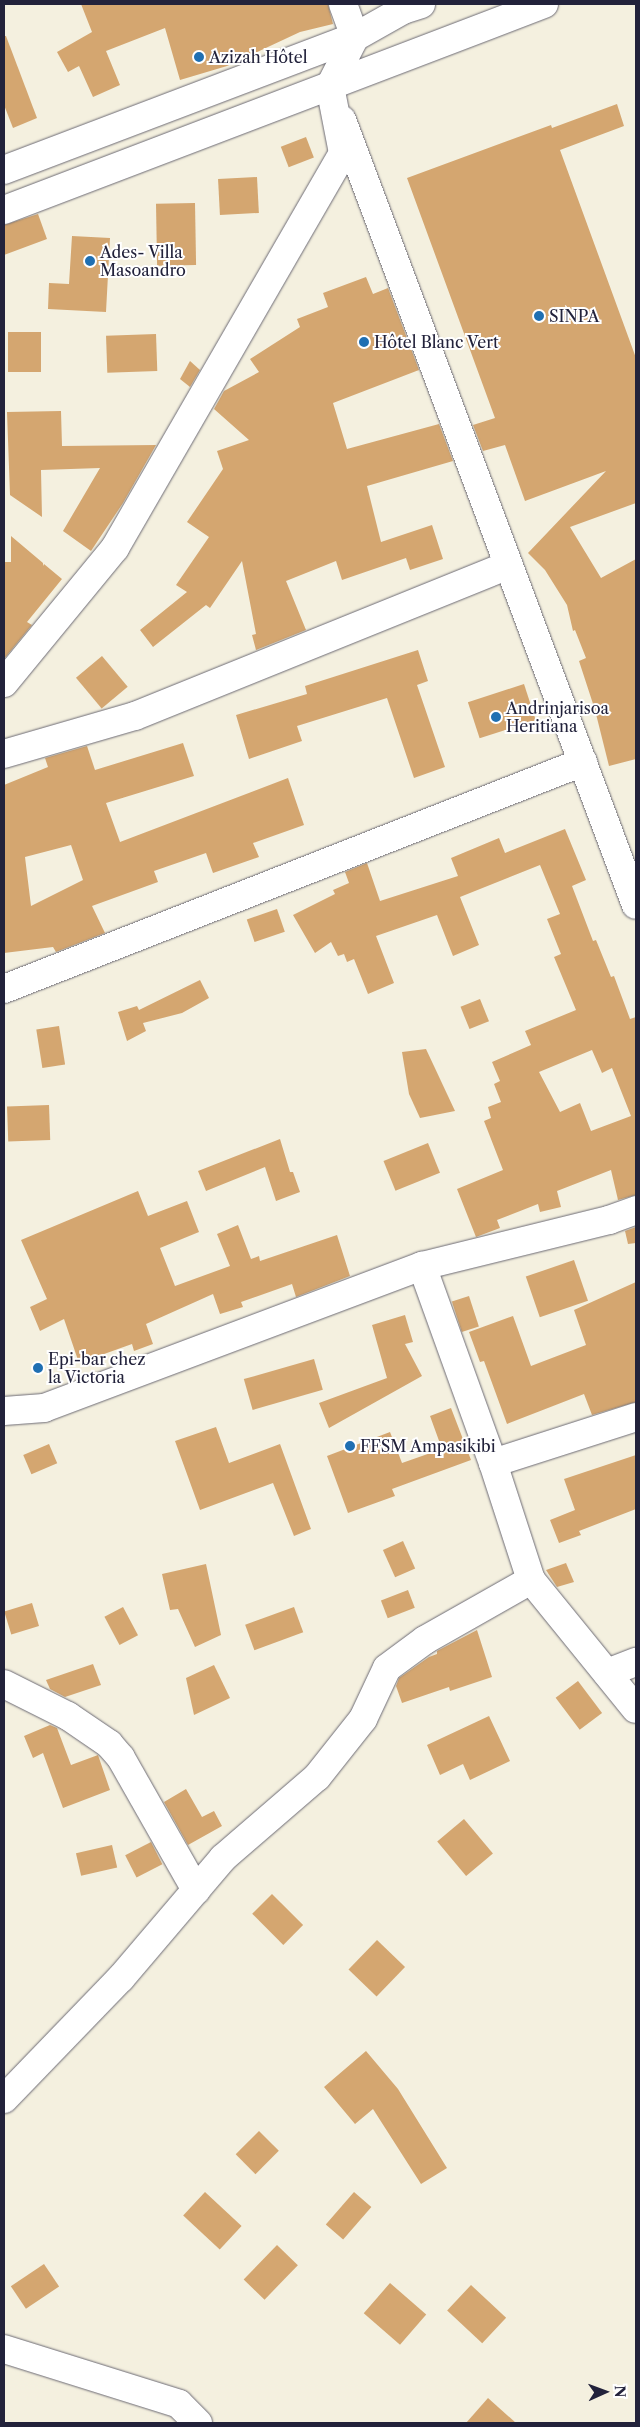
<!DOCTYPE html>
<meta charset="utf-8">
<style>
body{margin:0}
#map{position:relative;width:640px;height:2427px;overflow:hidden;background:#f4f0df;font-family:"Libre Caslon Text",serif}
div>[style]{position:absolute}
.building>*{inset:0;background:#d4a670;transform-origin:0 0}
.roads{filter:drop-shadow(0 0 1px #6c6a74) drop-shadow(0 0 1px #6c6a74)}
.street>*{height:28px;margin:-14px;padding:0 14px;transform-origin:14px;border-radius:14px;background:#fff}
.secondary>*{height:28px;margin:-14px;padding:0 14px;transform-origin:14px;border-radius:14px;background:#fff}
.dots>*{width:14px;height:14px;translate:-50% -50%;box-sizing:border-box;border:2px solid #fff;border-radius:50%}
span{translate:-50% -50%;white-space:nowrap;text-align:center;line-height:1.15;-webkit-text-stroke:4px #fff;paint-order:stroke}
.poi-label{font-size:16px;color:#22223b}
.left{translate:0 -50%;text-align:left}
.frame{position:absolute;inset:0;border:5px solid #22223b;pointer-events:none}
.north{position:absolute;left:580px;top:2367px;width:50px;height:50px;-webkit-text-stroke:4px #fff;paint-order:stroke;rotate:88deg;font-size:14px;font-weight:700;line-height:20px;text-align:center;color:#22223b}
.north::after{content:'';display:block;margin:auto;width:18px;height:22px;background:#22223b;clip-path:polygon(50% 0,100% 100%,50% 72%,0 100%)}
</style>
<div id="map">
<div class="building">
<div style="clip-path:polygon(81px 4px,328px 4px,333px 24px,300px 32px,227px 66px,180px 80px,165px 28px,106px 51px,120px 85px,93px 97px,79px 66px,68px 72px,57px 52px,92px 32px)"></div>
<div style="clip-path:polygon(4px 36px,6px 36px,37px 118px,13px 128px,4px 105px)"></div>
<div style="clip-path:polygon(617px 104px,624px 126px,560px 150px,636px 358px,636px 503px,570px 527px,601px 578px,636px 559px,636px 759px,609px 766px,595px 710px,579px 661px,586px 658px,575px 630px,573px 631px,567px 605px,545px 570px,528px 553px,606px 471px,525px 501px,505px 445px,483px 451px,473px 425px,495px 418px,407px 178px,551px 125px,552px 128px)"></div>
<div style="left:306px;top:137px;width:22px;height:27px;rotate:69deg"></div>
<div style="left:257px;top:177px;width:36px;height:39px;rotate:87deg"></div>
<div style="left:195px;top:203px;width:62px;height:39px;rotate:89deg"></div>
<div style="clip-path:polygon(38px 214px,47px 239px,4px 255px,4px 225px)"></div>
<div style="clip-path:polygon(72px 236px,110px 238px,106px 312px,48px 309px,49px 283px,69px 284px)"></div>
<div style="clip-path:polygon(366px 277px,373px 294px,388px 288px,419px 370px,333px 403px,347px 449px,439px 424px,453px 461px,367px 486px,381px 542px,432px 525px,443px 559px,410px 570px,406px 558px,342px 580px,336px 561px,286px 581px,306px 630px,256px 650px,252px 635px,256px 634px,242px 561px,210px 608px,206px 605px,153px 647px,140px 630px,187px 592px,176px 585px,209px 537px,187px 522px,223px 469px,217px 451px,249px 440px,214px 409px,224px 391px,259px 372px,250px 359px,300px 327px,297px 319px,328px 307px,323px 293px)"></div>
<div style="left:8px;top:332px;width:33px;height:40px"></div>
<div style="left:156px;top:334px;width:37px;height:50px;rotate:88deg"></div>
<div style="clip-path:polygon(190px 361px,200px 370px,190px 387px,180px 379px)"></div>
<div style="clip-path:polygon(61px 411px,62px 446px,156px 445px,123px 503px,91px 551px,63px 531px,100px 468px,41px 470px,42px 517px,10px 495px,7px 412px)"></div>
<div style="clip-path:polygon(11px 536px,43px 563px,43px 566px,44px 564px,62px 579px,27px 622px,32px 625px,4px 659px,4px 562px,11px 562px)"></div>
<div style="clip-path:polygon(418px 650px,428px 681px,417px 685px,445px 767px,414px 778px,387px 698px,297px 726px,302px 741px,249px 759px,236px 715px,307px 694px,305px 686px)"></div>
<div style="left:102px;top:656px;width:40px;height:34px;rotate:50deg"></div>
<div style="left:524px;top:684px;width:38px;height:59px;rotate:72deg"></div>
<div style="clip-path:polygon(evenodd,183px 743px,194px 776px,106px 803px,120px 842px,288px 778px,304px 825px,253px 843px,259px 857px,213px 873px,206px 853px,154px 871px,158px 882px,92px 906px,105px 933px,56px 952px,53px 947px,4px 953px,4px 785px,48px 767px,45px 758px,87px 746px,95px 770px,183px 743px,71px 845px,83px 880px,31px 906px,25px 857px,71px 845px)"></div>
<div style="clip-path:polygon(evenodd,565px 829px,586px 880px,572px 886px,593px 941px,596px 940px,611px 977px,614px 976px,630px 1019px,636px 1017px,636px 1195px,618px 1200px,611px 1170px,557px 1191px,561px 1207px,540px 1212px,538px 1204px,497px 1220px,500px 1228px,476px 1237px,457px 1189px,503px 1170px,484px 1121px,491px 1118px,488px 1107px,501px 1102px,494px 1084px,500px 1081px,492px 1062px,531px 1045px,525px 1031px,576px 1010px,554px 957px,561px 954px,547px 919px,560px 914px,540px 865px,460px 897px,479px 945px,453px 956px,437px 915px,376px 936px,394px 983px,368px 994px,354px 959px,347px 962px,344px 954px,338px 956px,331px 942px,315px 953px,293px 915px,335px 894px,333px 890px,349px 883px,345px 872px,367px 863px,380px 901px,458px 876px,451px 858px,499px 838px,505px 853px,565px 829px,592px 1050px,602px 1073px,612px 1068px,631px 1116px,591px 1131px,580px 1103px,560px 1112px,539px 1072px,592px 1050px)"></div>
<div style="left:277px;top:909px;width:24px;height:32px;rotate:71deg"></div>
<div style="clip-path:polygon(200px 980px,209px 998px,182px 1013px,143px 1023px,146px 1031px,127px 1041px,118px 1012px,137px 1006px,139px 1010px)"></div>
<div style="left:480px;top:999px;width:24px;height:21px;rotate:68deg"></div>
<div style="left:59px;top:1026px;width:39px;height:23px;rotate:81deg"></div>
<div style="clip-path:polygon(426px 1049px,455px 1111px,420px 1118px,409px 1094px,402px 1052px)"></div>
<div style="left:49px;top:1105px;width:35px;height:42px;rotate:88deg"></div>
<div style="clip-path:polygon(280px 1139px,290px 1172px,293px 1172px,300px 1192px,276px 1201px,265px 1167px,206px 1191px,198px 1171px)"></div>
<div style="left:428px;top:1143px;width:32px;height:48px;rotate:68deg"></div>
<div style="clip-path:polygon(138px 1191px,148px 1216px,187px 1201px,199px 1232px,160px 1248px,175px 1286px,230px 1266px,217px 1234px,238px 1225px,251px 1259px,259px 1256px,260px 1261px,337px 1235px,350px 1276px,296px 1297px,292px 1284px,241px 1302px,243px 1307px,220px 1314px,213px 1294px,146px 1324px,153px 1344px,134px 1351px,132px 1344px,79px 1363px,64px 1319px,40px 1331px,30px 1307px,47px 1299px,21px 1240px)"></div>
<div style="clip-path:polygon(636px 1227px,636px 1243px,628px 1244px,625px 1231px)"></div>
<div style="left:574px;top:1260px;width:43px;height:51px;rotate:71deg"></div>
<div style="clip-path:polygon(636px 1282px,636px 1402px,592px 1415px,584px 1394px,507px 1424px,484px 1361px,480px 1362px,469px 1332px,513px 1316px,531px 1366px,586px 1345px,574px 1310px)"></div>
<div style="left:469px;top:1296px;width:32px;height:18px;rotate:72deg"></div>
<div style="clip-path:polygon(405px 1315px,413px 1342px,405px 1344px,422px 1376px,329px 1428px,319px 1403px,387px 1378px,372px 1325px)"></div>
<div style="left:314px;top:1359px;width:32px;height:73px;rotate:74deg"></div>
<div style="clip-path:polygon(451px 1408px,471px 1460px,392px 1489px,395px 1496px,348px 1513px,327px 1456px,390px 1432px,402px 1463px,442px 1449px,430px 1416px)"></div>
<div style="clip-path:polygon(216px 1427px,229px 1463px,280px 1444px,311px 1529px,294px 1536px,273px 1483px,200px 1510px,175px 1441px)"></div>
<div style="left:49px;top:1444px;width:21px;height:28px;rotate:67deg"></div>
<div style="clip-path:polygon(636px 1455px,636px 1509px,579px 1531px,581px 1535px,559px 1543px,550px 1520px,575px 1510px,564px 1479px)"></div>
<div style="left:403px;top:1541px;width:30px;height:22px;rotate:66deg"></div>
<div style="clip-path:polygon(566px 1563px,574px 1582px,557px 1587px,546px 1570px)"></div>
<div style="clip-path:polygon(206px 1564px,221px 1635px,195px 1647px,178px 1609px,170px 1610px,162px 1574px)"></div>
<div style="left:408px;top:1590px;width:19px;height:29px;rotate:69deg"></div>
<div style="left:32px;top:1603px;width:24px;height:29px;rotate:73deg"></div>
<div style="left:123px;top:1607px;width:32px;height:21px;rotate:62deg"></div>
<div style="left:294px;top:1607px;width:27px;height:52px;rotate:70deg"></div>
<div style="clip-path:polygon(477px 1630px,492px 1677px,450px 1691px,449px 1687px,402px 1703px,396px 1686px,399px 1678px,429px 1657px,437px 1654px,437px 1651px)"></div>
<div style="clip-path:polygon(93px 1664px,101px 1685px,65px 1697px,50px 1689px,46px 1680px)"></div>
<div style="clip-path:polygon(214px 1665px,230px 1698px,194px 1715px,186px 1678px)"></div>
<div style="left:578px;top:1681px;width:40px;height:28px;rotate:53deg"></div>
<div style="clip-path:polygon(489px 1716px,510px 1761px,470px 1780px,463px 1764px,440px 1775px,427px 1745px)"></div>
<div style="clip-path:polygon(50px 1725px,57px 1728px,71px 1765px,98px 1755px,110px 1790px,63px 1808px,43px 1753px,33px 1758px,24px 1736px)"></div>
<div style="clip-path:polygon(186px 1789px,202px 1817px,214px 1811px,222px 1826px,188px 1845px,164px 1802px)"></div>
<div style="left:464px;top:1819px;width:45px;height:35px;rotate:50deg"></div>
<div style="left:151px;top:1842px;width:25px;height:29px;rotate:63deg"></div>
<div style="left:112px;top:1845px;width:23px;height:37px;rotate:77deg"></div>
<div style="left:272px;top:1894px;width:44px;height:28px;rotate:45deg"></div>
<div style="left:377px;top:1940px;width:39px;height:41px;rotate:44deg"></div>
<div style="clip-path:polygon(366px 2051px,398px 2089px,447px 2168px,421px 2184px,373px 2109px,355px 2124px,324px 2087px)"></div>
<div style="left:259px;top:2131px;width:28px;height:33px;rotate:45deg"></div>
<div style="left:205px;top:2192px;width:50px;height:32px;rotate:43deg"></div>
<div style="left:354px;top:2192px;width:23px;height:43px;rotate:41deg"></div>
<div style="left:277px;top:2245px;width:29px;height:48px;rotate:44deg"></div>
<div style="left:44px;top:2264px;width:27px;height:40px;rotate:56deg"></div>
<div style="left:390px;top:2283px;width:48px;height:40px;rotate:41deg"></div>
<div style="left:471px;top:2285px;width:48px;height:35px;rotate:43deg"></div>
<div style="clip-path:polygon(488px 2398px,516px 2423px,466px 2423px)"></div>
</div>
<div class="roads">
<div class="street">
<div style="left:342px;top:120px;width:838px;rotate:69.47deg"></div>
<div style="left:4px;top:754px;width:136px;rotate:-16.2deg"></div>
<div style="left:135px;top:716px;width:403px;rotate:-22deg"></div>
<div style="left:4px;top:989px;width:622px;rotate:-21.41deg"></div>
<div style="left:422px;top:1266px;width:209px;rotate:70.2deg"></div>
<div style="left:493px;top:1463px;width:123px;rotate:72deg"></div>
<div style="left:531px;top:1580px;width:166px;rotate:50.9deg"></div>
<div style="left:4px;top:1411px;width:40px;rotate:-4.3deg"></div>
<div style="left:44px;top:1408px;width:404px;rotate:-20.6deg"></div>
<div style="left:422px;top:1266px;width:193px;rotate:-13.8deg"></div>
<div style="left:609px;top:1220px;width:29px;rotate:-20deg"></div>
<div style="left:493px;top:1463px;width:150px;rotate:-17.8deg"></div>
<div style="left:607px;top:1673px;width:31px;rotate:-21deg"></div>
<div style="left:4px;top:1684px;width:72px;rotate:26.6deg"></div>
<div style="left:68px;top:1716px;width:50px;rotate:34.3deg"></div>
<div style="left:109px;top:1744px;width:18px;rotate:49deg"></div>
<div style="left:121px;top:1758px;width:152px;rotate:60.4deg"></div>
<div style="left:4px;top:2099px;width:168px;rotate:-46deg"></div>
<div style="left:121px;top:1978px;width:157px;rotate:-49.6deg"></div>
<div style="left:223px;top:1858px;width:124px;rotate:-40.8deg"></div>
<div style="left:317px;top:1777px;width:74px;rotate:-51.6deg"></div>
<div style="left:363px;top:1719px;width:56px;rotate:-64.8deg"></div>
<div style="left:387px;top:1668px;width:47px;rotate:-36.4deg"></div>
<div style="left:425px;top:1640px;width:122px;rotate:-29.5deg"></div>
<div style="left:4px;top:2349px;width:183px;rotate:17.4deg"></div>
<div style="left:179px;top:2404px;width:27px;rotate:45deg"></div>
</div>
<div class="secondary">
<div style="left:4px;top:170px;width:375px;rotate:-20.8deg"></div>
<div style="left:355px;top:37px;width:55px;rotate:-29.4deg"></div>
<div style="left:403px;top:10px;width:19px;rotate:-18deg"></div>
<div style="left:4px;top:210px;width:578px;rotate:-20.88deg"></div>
<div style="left:4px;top:683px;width:175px;rotate:-50.6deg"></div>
<div style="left:115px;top:548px;width:456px;rotate:-60deg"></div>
<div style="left:343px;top:153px;width:68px;rotate:-101deg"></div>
<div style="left:330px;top:86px;width:55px;rotate:-63deg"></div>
<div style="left:355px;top:37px;width:35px;rotate:-110deg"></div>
</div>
</div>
<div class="dots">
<div style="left:199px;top:57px;background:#1f6fb2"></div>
<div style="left:90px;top:261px;background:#1f6fb2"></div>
<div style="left:539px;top:316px;background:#1f6fb2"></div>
<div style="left:364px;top:342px;background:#1f6fb2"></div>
<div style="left:496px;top:717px;background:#1f6fb2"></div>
<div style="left:38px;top:1368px;background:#1f6fb2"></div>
<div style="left:350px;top:1446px;background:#1f6fb2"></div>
</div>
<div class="poi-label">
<span class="left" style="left:209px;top:57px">Azizah Hôtel</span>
<span class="left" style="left:100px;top:261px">Ades- Villa<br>Masoandro</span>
<span class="left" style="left:549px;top:316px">SINPA</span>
<span class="left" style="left:374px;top:342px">Hôtel Blanc Vert</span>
<span class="left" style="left:506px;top:717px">Andrinjarisoa<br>Heritiana</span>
<span class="left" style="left:48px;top:1368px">Epi-bar chez<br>la Victoria</span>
<span class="left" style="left:360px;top:1446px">FFSM Ampasikibi</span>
</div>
<div class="frame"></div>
<div class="north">N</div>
</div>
